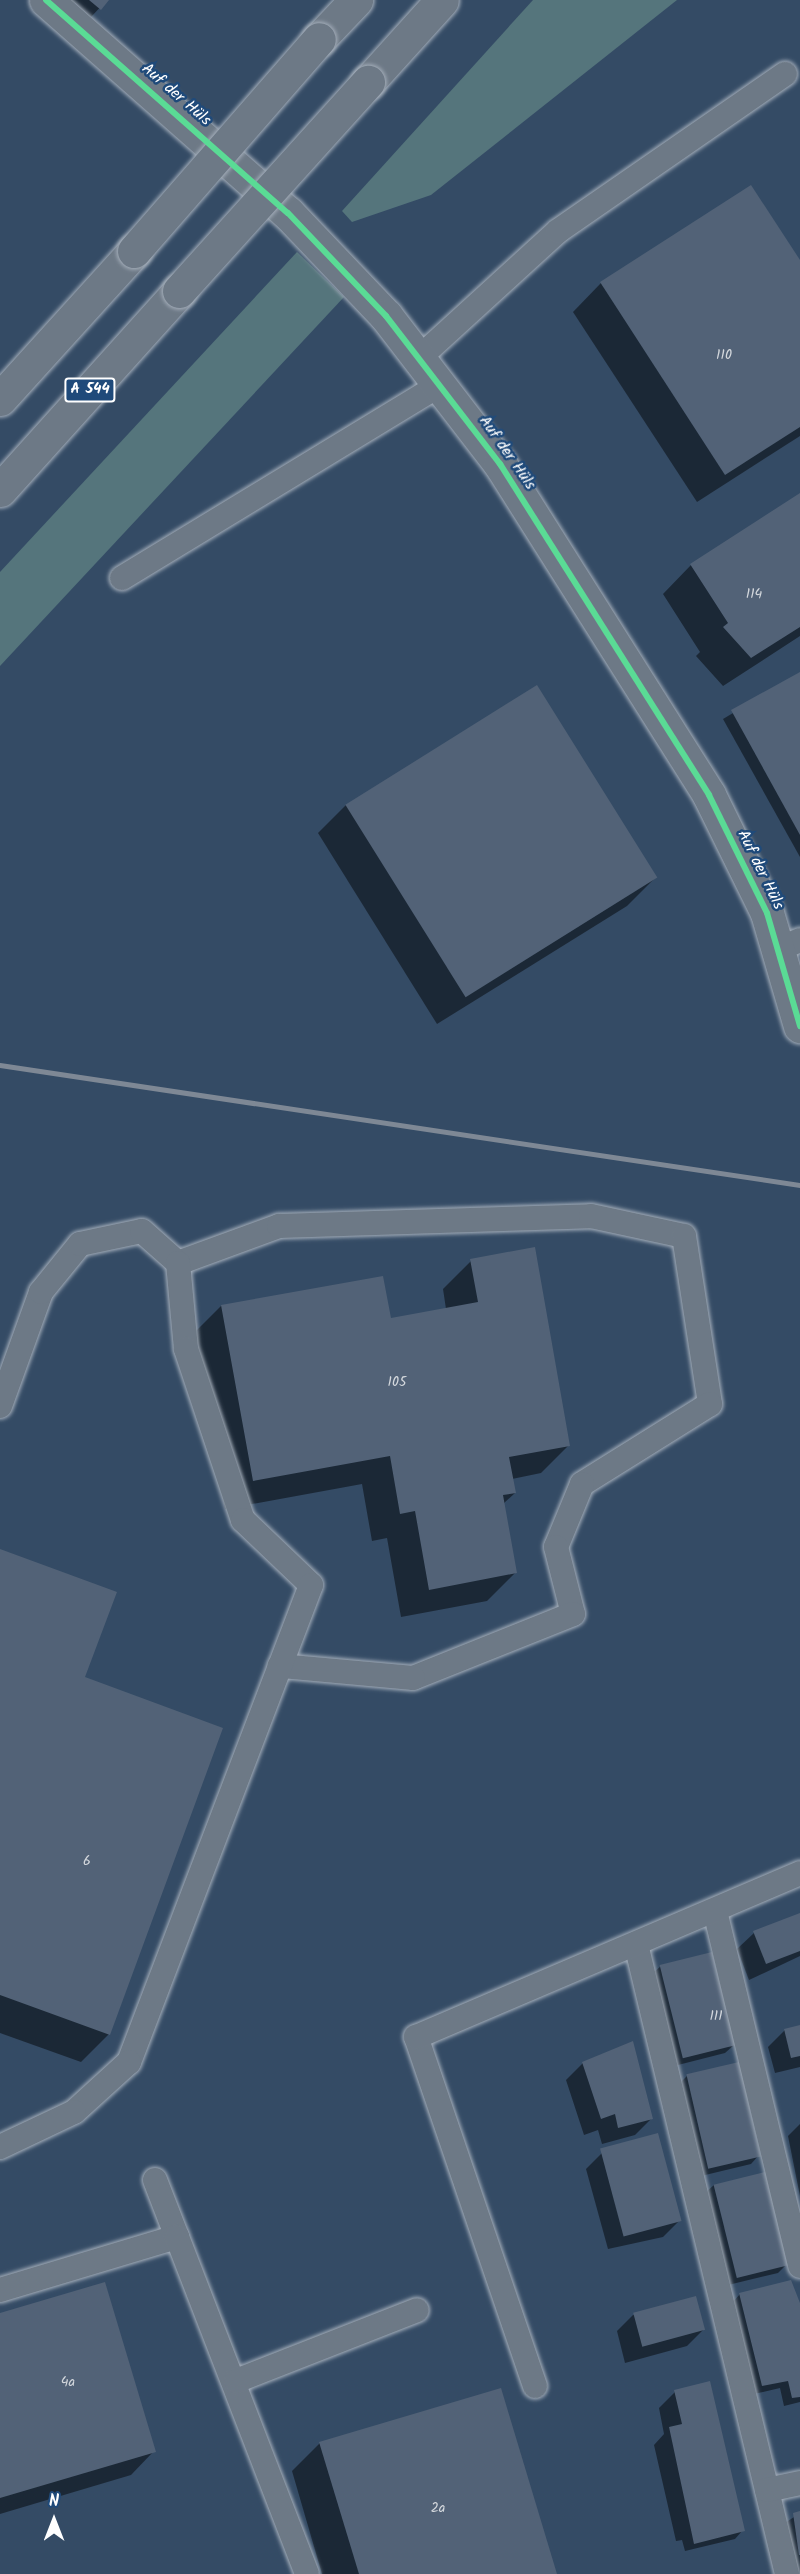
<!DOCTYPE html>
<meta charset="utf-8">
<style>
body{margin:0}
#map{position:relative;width:800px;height:2574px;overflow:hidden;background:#344b65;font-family:Kalam,sans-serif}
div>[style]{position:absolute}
.green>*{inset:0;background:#55757c}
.shadow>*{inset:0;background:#0007}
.building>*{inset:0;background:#526277;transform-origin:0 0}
.roads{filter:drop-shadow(0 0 2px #a4aeba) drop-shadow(0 0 2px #a4aeba)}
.service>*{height:24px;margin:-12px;padding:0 12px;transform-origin:12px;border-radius:12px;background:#6d7986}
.tertiary>*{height:33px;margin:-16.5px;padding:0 16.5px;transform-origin:16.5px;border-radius:16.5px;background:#6d7986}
.motorway>*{height:33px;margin:-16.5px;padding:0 16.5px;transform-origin:16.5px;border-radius:16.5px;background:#6d7986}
.rail>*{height:4.5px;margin:-2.25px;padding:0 2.25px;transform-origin:2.25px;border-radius:2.25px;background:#7e8895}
.bridges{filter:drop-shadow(0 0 2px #a4aeba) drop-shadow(0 0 2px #a4aeba)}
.motorway-bridge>*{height:33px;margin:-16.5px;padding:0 16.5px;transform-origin:16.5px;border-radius:16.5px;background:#6d7986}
.cycleway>*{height:6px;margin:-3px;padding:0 3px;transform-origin:3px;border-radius:3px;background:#5adb95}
span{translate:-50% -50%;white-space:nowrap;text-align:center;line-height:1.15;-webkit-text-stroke:5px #1f4a7a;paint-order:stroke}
.number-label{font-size:14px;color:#d4d8dd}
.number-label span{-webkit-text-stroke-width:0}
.shield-label span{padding:2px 4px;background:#1f4a7a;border:2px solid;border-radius:4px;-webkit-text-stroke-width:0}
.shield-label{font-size:15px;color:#fff;font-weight:700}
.street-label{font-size:16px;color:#fff}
.north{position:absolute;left:24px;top:2490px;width:60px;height:60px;-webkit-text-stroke:4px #1f4a7a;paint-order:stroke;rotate:0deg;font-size:16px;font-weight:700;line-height:24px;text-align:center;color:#fff}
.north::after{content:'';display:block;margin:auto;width:21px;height:27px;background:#fff;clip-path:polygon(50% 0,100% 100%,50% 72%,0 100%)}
</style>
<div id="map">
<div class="green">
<div style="clip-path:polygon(533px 0,677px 0,431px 195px,352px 222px,342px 211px)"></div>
<div style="clip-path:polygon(297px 252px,344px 297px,0 666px,0 572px)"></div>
</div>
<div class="shadow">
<div style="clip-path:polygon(53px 0,107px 0,91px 17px,75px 3px,67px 12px)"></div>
<div style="clip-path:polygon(800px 263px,800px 436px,697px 502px,573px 312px,601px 283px)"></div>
<div style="clip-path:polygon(800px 495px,800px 636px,723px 686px,696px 656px,700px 652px,663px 594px,691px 565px)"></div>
<div style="clip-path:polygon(800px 673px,800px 857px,723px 719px)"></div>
<div style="clip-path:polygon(346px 805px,655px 878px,627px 906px,437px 1024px,318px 833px)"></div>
<div style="clip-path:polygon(471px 1261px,569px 1445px,541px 1473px,512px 1479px,515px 1493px,503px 1504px,515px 1573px,487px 1601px,401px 1617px,387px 1538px,372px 1541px,362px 1484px,225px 1509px,193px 1334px,221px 1306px,390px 1320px,446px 1309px,443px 1289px)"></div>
<div style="clip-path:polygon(0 1551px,83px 1678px,109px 2034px,81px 2062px,0 2033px)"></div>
<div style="clip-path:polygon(800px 1914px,800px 1956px,749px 1980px,737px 1949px,754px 1933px)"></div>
<div style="clip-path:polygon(661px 1966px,734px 2045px,725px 2053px,674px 2066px,652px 1974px)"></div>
<div style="clip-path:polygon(800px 2026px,800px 2067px,775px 2073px,768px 2047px,785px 2030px)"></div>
<div style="clip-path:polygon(583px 2063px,651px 2119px,635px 2135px,602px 2144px,598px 2130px,584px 2135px,566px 2080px)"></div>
<div style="clip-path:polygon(687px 2076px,759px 2155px,751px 2164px,701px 2176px,679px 2084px)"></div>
<div style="clip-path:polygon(800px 2124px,800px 2196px,788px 2136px)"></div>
<div style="clip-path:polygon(602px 2153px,679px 2221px,663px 2237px,608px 2249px,586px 2169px)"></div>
<div style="clip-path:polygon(714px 2185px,786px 2265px,778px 2273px,728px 2285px,705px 2193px)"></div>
<div style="clip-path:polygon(740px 2294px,800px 2318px,800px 2402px,784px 2406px,780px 2388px,754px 2394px,732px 2303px)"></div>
<div style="clip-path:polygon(0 2315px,154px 2451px,131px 2475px,0 2514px)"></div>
<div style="clip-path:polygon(633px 2315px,704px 2329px,687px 2346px,625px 2363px,617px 2331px)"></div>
<div style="clip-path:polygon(675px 2392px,743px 2530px,735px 2539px,685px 2551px,682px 2540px,676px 2541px,654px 2445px,664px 2434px,659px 2408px)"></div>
<div style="clip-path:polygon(320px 2443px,555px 2574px,322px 2574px,292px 2471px)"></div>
<div style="clip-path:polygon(800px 2513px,800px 2574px,797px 2574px,785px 2523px)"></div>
</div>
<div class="building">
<div style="clip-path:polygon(89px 0,109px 0,101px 10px)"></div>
<div style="clip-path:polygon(751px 185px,800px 260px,800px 427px,725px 475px,600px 282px)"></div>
<div style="clip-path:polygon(800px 493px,800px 627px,751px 658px,723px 627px,728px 623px,690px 564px)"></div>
<div style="clip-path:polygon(800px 672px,800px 835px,731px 710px)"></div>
<div style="left:537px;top:685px;width:227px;height:226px;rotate:58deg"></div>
<div style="clip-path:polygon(535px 1247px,570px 1446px,509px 1457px,516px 1493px,503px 1495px,517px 1573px,429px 1590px,415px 1511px,400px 1514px,390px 1456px,253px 1481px,221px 1305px,383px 1276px,391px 1318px,478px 1302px,470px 1259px)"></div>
<div style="clip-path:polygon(0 1549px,117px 1592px,85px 1677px,223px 1728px,110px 2035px,0 1995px)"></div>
<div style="clip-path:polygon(800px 1913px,800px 1951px,766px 1964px,753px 1931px)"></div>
<div style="left:712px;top:1952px;width:96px;height:54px;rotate:76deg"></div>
<div style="clip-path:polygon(800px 2025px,800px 2056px,791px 2058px,784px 2029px)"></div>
<div style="clip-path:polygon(633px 2041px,653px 2119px,618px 2128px,615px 2114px,601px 2119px,582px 2062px)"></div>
<div style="left:739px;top:2062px;width:97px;height:54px;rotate:77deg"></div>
<div style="left:658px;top:2133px;width:91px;height:60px;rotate:75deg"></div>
<div style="left:765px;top:2172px;width:96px;height:53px;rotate:76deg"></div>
<div style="clip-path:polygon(791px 2280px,800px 2303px,800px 2397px,792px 2398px,788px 2381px,762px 2386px,739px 2293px)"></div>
<div style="clip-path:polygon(105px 2282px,156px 2452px,0 2498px,0 2313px)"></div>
<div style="left:696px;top:2296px;width:35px;height:65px;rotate:75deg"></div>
<div style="clip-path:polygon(710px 2381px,745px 2531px,694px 2544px,669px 2427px,682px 2424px,674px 2390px)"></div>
<div style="clip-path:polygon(501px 2388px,557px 2574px,359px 2574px,319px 2442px)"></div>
<div style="clip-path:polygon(800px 2511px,800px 2555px,799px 2555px,793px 2513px)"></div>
</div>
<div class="roads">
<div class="service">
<div style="left:419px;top:358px;width:188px;rotate:-42.4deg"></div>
<div style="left:558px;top:231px;width:276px;rotate:-34.7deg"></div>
<div style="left:122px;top:578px;width:373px;rotate:-31.3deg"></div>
<div style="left:779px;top:949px;width:23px;rotate:-23deg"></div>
<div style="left:178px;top:1263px;width:108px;rotate:-20.1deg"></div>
<div style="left:279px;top:1226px;width:312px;rotate:-1.8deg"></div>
<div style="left:591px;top:1216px;width:95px;rotate:12.1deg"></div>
<div style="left:684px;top:1236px;width:170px;rotate:81.2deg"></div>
<div style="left:710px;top:1404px;width:151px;rotate:148deg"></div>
<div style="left:582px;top:1484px;width:68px;rotate:112.4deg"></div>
<div style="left:556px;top:1547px;width:69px;rotate:75.8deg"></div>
<div style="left:573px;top:1614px;width:172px;rotate:158.2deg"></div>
<div style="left:413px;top:1678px;width:134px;rotate:-174.8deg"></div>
<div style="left:0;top:1406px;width:121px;rotate:-70.2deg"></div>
<div style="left:41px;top:1292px;width:62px;rotate:-50.9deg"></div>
<div style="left:80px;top:1244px;width:63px;rotate:-11.8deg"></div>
<div style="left:142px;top:1231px;width:48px;rotate:41.6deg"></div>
<div style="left:178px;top:1263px;width:86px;rotate:84.7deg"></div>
<div style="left:186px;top:1349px;width:180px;rotate:71.6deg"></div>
<div style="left:243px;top:1520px;width:94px;rotate:43.7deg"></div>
<div style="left:311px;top:1585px;width:511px;rotate:110.88deg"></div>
<div style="left:129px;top:2062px;width:74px;rotate:137.7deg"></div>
<div style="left:74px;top:2112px;width:82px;rotate:154.7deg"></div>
<div style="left:715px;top:1911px;width:365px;rotate:76.5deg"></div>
<div style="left:636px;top:1944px;width:648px;rotate:76.52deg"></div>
<div style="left:155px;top:2180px;width:61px;rotate:68.9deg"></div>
<div style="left:0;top:2290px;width:185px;rotate:-16.7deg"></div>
<div style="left:177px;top:2237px;width:361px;rotate:68.9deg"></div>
<div style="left:236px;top:2381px;width:194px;rotate:-21.4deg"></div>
<div style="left:535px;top:2386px;width:369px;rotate:-108.8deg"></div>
<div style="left:416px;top:2037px;width:418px;rotate:-23.1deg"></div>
<div style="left:767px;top:2490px;width:34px;rotate:-12deg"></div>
</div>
<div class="tertiary">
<div style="left:46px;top:0;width:322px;rotate:41.4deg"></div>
<div style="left:288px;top:213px;width:142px;rotate:46.4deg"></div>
<div style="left:386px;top:316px;width:187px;rotate:52.4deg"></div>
<div style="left:500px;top:464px;width:391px;rotate:57.7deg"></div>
<div style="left:709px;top:795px;width:131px;rotate:63.8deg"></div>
<div style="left:767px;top:913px;width:118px;rotate:73.7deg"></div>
</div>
<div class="motorway">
<div style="left:319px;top:39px;width:54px;rotate:-46.5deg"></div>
<div style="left:368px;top:82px;width:110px;rotate:-47.9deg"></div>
<div style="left:0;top:399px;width:200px;rotate:-47.8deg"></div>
<div style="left:0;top:490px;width:268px;rotate:-48deg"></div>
</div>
</div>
<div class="rail">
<div style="left:0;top:1065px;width:809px;rotate:8.53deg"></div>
</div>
<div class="bridges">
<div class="motorway-bridge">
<div style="left:134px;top:251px;width:281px;rotate:-48.9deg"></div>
<div style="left:179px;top:291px;width:282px;rotate:-47.9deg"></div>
</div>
</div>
<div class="cycleway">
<div style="left:46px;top:0;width:322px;rotate:41.4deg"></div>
<div style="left:288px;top:213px;width:142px;rotate:46.4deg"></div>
<div style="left:386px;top:316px;width:187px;rotate:52.4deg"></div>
<div style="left:500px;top:464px;width:391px;rotate:57.7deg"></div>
<div style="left:709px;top:795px;width:131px;rotate:63.8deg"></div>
<div style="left:767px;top:913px;width:118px;rotate:73.7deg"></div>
</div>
<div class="number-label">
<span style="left:724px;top:355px">110</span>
<span style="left:754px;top:594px">114</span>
<span style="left:397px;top:1382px">105</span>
<span style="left:87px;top:1861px">6</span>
<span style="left:716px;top:2016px">111</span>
<span style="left:68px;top:2382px">4a</span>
<span style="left:438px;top:2508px">2a</span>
</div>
<div class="shield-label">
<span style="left:90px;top:390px">A 544</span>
</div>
<div class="street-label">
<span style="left:176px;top:95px;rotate:41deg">Auf der Hüls</span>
<span style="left:507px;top:453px;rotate:55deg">Auf der Hüls</span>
<span style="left:760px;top:870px;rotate:64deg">Auf der Hüls</span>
</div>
<div class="north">N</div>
</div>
